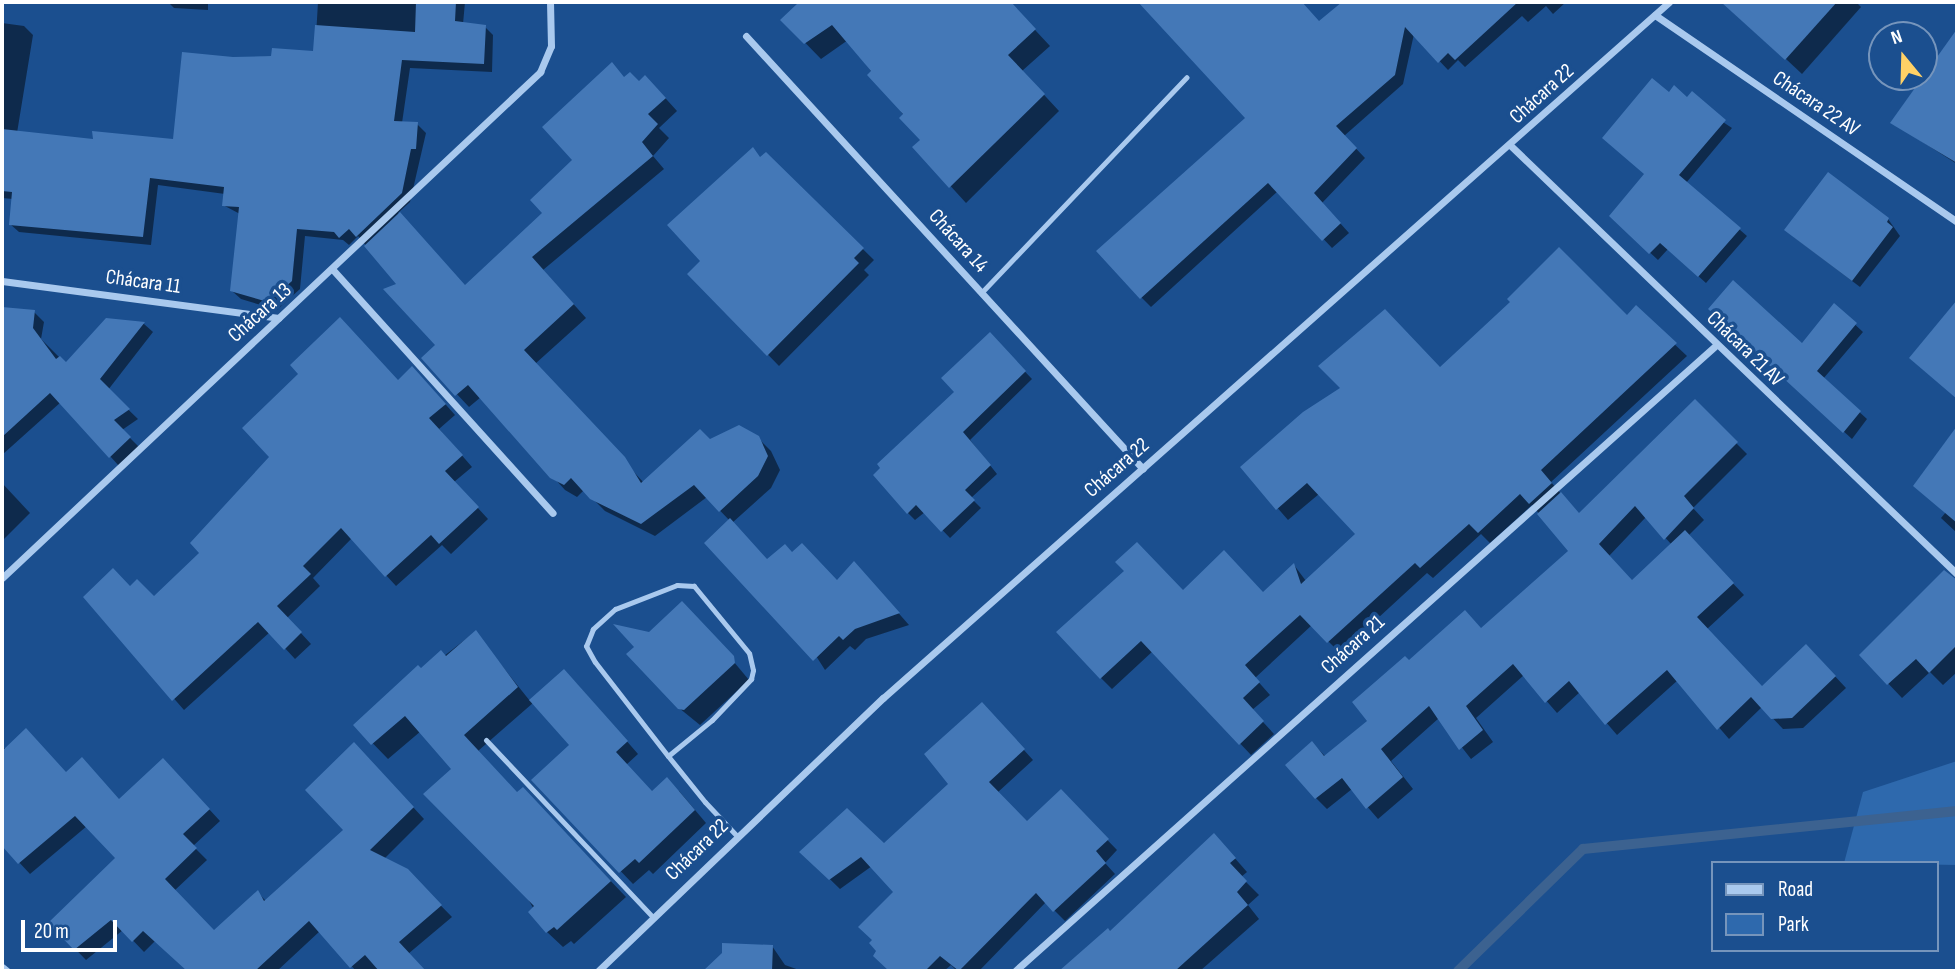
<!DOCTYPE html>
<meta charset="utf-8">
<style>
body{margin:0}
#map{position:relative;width:1959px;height:973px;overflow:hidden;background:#1b4f8f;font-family:"Sofia Sans Condensed",sans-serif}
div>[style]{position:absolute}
.green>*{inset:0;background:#2e69ad}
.shadow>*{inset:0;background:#0007}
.stream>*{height:10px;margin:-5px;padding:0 5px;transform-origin:5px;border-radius:5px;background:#3c6290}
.building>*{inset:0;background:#4478b7}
.lane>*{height:5px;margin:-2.5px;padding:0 2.5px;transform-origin:2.5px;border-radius:2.5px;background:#a9c9ee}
.street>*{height:7px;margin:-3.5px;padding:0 3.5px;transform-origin:3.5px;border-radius:3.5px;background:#a9c9ee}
span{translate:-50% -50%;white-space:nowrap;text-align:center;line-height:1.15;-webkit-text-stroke:7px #1b4f8f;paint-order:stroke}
.street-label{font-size:21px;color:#fff}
.frame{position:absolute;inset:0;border:4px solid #fff;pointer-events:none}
.legend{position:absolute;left:1711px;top:861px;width:228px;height:91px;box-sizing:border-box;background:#1b4f8f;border:2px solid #7695bc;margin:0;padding:9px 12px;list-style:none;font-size:21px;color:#fff}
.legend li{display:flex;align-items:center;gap:14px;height:35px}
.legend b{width:35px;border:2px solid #7695bc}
.north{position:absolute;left:1868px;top:21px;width:70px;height:70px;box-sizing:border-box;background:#1b4f8f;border:2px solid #7695bc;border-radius:50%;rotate:341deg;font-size:19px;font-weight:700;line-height:28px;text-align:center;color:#fff}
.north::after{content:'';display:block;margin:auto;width:24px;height:32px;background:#ffd166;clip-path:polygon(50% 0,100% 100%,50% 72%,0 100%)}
.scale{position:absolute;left:21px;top:920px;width:96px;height:32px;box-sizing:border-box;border:4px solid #fff;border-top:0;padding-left:9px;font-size:21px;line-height:24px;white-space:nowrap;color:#fff;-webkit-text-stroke:5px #1b4f8f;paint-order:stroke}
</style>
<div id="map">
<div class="green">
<div style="clip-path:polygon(1957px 761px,1957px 865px,1844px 863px,1863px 792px)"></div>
</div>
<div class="shadow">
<div style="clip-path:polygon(168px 2px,208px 2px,208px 10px,174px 8px)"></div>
<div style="clip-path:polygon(318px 2px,465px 2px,463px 24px,485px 27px,493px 35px,492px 72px,410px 68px,402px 123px,417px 124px,426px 133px,410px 202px,398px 213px,465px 287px,544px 213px,625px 78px,658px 90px,677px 111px,659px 128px,669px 138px,653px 156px,664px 169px,543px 270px,586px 318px,535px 364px,644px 483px,710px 441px,758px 438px,771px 451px,780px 470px,771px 488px,732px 523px,768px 561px,792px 554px,837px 582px,865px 575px,909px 625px,866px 639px,855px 650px,850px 646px,825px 670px,730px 521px,707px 497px,655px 536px,605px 511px,584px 490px,577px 497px,565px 490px,481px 397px,469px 407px,423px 358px,438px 345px,399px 285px,358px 236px,349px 245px,343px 240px,305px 236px,300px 289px,277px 310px,241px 299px,232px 291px,240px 214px,223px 205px,225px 194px,158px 185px,151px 245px,19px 232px,10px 224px,13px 199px,2px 198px,2px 23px,24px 26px,33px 35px,17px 133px,95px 141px,174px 141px,233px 59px,315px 53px)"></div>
<div style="clip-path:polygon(799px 2px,859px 2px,883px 30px,914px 2px,1009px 2px,1050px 46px,1022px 71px,1059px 111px,966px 203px,915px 147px,922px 140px,848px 40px,821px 59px,783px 20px)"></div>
<div style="clip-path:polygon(1155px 2px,1299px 2px,1319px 23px,1343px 2px,1566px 2px,1553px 14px,1546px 6px,1528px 22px,1522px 16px,1465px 67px,1458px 60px,1448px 70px,1414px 34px,1403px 84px,1344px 136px,1365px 158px,1322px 203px,1349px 233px,1332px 248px,1278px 191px,1151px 307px,1133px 289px,1248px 118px,1147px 9px)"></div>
<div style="clip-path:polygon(1725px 2px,1856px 2px,1861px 7px,1802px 74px)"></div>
<div style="clip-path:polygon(1950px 43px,1957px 48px,1957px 164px,1893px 123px)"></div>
<div style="clip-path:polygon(1669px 94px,1688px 99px,1732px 128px,1686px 183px,1747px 236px,1706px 283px,1668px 249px,1658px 260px,1611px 216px,1646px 175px)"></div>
<div style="clip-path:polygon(766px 154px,874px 260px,864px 270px,869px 275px,779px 366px,689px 274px,703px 261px)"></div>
<div style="clip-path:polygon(1888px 219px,1900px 236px,1860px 287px,1794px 237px)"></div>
<div style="clip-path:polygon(1835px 306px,1863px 332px,1823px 379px,1867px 419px,1852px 439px,1718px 317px,1802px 345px)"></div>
<div style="clip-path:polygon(evenodd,1636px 308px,1687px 356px,1551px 482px,1579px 515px,1695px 402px,1747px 454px,1693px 508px,1704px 520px,1688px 536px,1744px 595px,1707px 629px,1763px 688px,1817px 657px,1846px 688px,1803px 728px,1783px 729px,1762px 707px,1729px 739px,1678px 680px,1617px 735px,1580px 692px,1557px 713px,1524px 675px,1476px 718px,1493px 742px,1471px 759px,1439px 718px,1391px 761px,1413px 789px,1378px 819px,1352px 789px,1327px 809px,1316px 798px,1312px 743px,1326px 757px,1369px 721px,1409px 662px,1482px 629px,1570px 551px,1532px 505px,1490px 543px,1481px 534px,1433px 578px,1427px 573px,1340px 653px,1312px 625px,1255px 678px,1270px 695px,1252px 710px,1274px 734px,1251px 755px,1153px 651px,1112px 689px,1101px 678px,1126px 571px,1183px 592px,1263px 594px,1294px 565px,1306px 581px,1358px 534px,1319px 494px,1288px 520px,1242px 467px,1440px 370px,1627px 317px,1636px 308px,1646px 517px,1672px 545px,1632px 582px,1609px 556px,1646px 517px)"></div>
<div style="clip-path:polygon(2px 309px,34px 312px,44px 322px,41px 339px,66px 364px,107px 320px,144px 324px,153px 332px,108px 390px,138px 419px,122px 430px,139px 447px,119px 466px,61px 402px,2px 455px)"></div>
<div style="clip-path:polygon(990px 335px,1032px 379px,970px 440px,997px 474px,971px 498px,981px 508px,950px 538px,925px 512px,915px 520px,908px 513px,956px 392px)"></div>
<div style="clip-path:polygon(423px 379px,455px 415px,439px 429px,472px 467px,454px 482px,488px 519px,451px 554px,442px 545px,396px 586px,352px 538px,313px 578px,320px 586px,287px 618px,311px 644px,295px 659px,270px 632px,184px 710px,85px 597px,130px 588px,154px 599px,398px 382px)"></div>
<div style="clip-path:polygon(1954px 432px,1957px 435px,1957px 533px,1941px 518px,1946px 512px)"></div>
<div style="clip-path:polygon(2px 483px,30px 513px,2px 541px)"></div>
<div style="clip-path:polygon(1935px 582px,1957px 603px,1957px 672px,1943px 685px,1930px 672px,1902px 698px,1861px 655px)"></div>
<div style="clip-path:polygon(698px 619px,749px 680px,700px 725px,679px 708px,650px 634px)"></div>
<div style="clip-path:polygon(475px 632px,530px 701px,576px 683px,638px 754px,626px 765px,653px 793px,679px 791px,706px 823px,653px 874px,649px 870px,633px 884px,533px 780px,572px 745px,533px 703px,478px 751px,517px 794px,538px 805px,626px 897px,574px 944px,571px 941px,563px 947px,547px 932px,453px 769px,421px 731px,388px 759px,355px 725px)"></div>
<div style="clip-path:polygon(992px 715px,1033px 760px,997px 793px,1027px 823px,1061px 792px,1117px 850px,1105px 863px,1115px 874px,1065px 921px,1046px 902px,979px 971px,957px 971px,951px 965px,944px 971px,891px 971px,875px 956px,896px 892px,872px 866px,840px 889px,802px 852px,884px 845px,950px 784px)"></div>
<div style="clip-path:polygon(2px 747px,119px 801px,174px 771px,220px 821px,193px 846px,207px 860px,174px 891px,214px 932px,258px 893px,266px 901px,345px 830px,365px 755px,424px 819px,384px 859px,407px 871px,452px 917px,408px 954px,424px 971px,356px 971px,320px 931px,277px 971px,230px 971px,227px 967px,188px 971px,156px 940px,144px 952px,123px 930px,86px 960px,50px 923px,118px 858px,87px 826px,30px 874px,2px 844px)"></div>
<div style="clip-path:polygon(1226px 848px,1247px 872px,1241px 877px,1259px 895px,1248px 905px,1259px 919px,1200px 971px,1086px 971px,1075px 959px)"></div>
<div style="clip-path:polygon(772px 946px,785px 965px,802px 971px,705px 971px,724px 954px)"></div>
</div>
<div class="stream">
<div style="left:1458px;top:971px;width:175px;rotate:-44.3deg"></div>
<div style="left:1583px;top:849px;width:376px;rotate:-5.8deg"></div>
</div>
<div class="building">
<div style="clip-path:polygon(416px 2px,456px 2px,455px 21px,486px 25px,484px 64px,402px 60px,394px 121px,418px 122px,416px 149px,411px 149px,402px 193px,356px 237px,349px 229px,339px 238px,334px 232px,297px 229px,292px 281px,268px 302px,230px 291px,239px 207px,222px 206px,224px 187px,150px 178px,143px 237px,9px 225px,12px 192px,2px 191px,2px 129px,93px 139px,92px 131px,173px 139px,182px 52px,233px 57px,271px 56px,272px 48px,313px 51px,315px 25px,415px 32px)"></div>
<div style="clip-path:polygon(799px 2px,1011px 2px,1036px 29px,1008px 55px,1045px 94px,949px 188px,912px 147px,920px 140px,899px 118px,903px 114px,867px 75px,871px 71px,832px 25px,804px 44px,780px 20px)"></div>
<div style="clip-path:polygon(1138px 2px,1302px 2px,1319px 21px,1342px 2px,1518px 2px,1455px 60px,1448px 53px,1438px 63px,1405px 27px,1395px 75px,1336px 126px,1357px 148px,1314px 193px,1341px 223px,1322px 241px,1268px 183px,1140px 299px,1096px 251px,1245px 118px)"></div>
<div style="clip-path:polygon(1721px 2px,1837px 2px,1785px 60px)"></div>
<div style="clip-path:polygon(1957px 29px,1957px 163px,1890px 123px)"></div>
<div style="clip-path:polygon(612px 62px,624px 77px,630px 72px,639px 81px,645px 75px,666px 98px,648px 114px,658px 124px,642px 142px,653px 156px,532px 257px,574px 304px,524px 350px,625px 457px,641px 483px,700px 429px,710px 439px,739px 425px,759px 436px,768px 456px,758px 476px,719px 512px,694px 485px,641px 524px,590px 499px,571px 478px,564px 485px,550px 478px,468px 385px,455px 396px,421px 358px,435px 345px,383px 289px,396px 284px,364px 246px,400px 212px,465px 285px,542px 213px,530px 200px,572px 160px,542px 127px)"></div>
<div style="clip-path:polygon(1652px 78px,1669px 92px,1674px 85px,1687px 97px,1692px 91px,1726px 120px,1679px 175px,1741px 228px,1698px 277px,1660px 243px,1649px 254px,1609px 216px,1644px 174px,1602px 138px)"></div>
<div style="clip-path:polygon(753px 147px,760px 157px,766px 152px,864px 248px,854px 258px,859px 263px,767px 356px,687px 274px,700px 261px,667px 225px)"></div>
<div style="clip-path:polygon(1828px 172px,1889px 218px,1887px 222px,1893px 227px,1852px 281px,1784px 230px)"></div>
<div style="clip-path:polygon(1559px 247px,1627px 315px,1636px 305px,1677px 343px,1541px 470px,1552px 483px,1529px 504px,1520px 494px,1478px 533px,1469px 524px,1420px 568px,1415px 563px,1327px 643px,1300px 615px,1269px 643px,1245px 665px,1260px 682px,1243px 698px,1264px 721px,1239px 745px,1141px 641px,1100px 679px,1056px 632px,1124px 571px,1115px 562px,1137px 542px,1183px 590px,1224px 550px,1263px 592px,1294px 563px,1301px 584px,1355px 534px,1307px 483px,1276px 510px,1240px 467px,1303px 412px,1340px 388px,1318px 366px,1385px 309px,1440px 367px,1510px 302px,1507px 299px)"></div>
<div style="clip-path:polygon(1733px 280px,1802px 343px,1834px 303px,1857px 323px,1817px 371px,1861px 411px,1843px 433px,1708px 309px)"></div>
<div style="clip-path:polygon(1957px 300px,1957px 399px,1909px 358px)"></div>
<div style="clip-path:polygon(2px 307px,35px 310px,33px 328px,56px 359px,60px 356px,66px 362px,106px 318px,145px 322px,100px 379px,130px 409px,114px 420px,131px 437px,109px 458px,50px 393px,2px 437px)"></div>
<div style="clip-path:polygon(340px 317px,398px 380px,412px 366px,446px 404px,429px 418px,463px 455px,445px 471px,479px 507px,439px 544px,431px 535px,385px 577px,341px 528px,303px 566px,311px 574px,277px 606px,302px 632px,284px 650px,258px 622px,172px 701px,83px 597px,113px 568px,130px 586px,137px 579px,154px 596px,199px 553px,190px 543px,269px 457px,242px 428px,298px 374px,290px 365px)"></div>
<div style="clip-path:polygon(990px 332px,1026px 371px,963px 432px,991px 465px,965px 490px,975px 500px,941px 532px,916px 505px,907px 514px,873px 475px,880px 468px,877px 464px,954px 392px,941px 378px)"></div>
<div style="clip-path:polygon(1695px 399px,1738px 442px,1684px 496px,1694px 508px,1664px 540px,1635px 506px,1599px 544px,1632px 580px,1685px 530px,1734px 583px,1697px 617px,1762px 686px,1806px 644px,1836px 676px,1792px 718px,1771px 719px,1751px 697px,1717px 730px,1667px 670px,1605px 725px,1569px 681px,1545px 703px,1513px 664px,1466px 706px,1483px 730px,1459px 750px,1429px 706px,1381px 749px,1403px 777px,1366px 809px,1342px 778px,1315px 799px,1285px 765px,1312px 741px,1324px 756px,1367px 721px,1352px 702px,1405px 656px,1409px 660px,1465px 610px,1481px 628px,1568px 551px,1537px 514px,1561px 492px,1579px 513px)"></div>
<div style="clip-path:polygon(1957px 426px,1957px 523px,1913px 486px)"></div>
<div style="clip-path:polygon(730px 518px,767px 559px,785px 544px,792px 552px,802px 543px,837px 580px,854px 561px,900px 613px,855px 629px,843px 640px,839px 636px,813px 661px,704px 543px)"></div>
<div style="clip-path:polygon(1944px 570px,1957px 580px,1957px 645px,1929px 673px,1916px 659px,1887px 685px,1859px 655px)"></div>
<div style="clip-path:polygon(682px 601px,734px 656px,735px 663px,684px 710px,678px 709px,626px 654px,634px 647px,613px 624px,649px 632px)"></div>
<div style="clip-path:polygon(476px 630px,518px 687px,464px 735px,517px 792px,523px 787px,611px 881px,557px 930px,554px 927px,546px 933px,528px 912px,534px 906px,423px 794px,451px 769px,405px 716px,371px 745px,353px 725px,418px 665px,421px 668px,441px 650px,446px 656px)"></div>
<div style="clip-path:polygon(564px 669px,628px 741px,616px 752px,652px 791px,667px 777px,695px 810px,639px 863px,635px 859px,619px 873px,531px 780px,569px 745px,529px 700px)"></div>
<div style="clip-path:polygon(982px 702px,1025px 749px,989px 782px,1027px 821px,1061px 789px,1109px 839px,1096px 851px,1106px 863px,1053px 912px,1036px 893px,959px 971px,940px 956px,925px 971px,889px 971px,873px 956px,876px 951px,869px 943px,872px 940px,858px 927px,893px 892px,861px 857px,829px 880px,799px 852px,847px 808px,884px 843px,948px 784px,924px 754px)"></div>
<div style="clip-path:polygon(26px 728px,66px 772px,82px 757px,119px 799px,163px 758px,210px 809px,183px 834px,197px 848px,165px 879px,214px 930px,258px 890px,264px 901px,343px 830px,305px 790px,354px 742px,414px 807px,370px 850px,408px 869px,442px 905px,399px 942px,426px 971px,379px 971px,365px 955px,350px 968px,309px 921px,255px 971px,187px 971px,143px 931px,132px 942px,111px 920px,74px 950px,48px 923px,115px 858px,75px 816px,18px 864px,2px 846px,2px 751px)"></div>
<div style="clip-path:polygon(1214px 833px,1236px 858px,1230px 863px,1247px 881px,1237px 892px,1248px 905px,1175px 971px,1059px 971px,1108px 928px,1110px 931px)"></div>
<div style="clip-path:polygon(722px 943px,773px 945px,772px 971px,703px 971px,722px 953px)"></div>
</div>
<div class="lane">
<div style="left:981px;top:293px;width:298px;rotate:-46.4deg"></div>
<div style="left:486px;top:740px;width:243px;rotate:46.7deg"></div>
<div style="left:668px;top:756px;width:57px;rotate:-39.3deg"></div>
<div style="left:712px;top:720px;width:57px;rotate:-46.4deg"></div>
<div style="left:751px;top:679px;width:9px;rotate:-77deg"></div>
<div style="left:753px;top:670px;width:17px;rotate:-103deg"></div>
<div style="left:749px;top:653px;width:87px;rotate:-129.4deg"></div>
<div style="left:694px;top:586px;width:17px;rotate:-177deg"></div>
<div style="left:677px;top:585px;width:66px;rotate:158.8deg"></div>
<div style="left:615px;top:609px;width:30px;rotate:138deg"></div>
<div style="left:593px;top:629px;width:18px;rotate:112deg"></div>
<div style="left:586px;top:646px;width:18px;rotate:61deg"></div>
<div style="left:595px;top:662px;width:119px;rotate:52.2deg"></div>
<div style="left:668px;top:756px;width:59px;rotate:51.2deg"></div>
<div style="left:705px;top:802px;width:45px;rotate:46.8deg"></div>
</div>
<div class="street">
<div style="left:1655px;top:15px;width:366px;rotate:34.4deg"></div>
<div style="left:746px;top:36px;width:587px;rotate:47.48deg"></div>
<div style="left:1511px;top:146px;width:618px;rotate:43.82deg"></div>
<div style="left:334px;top:271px;width:326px;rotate:47.9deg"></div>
<div style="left:2px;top:281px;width:279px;rotate:7.6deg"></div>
<div style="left:2px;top:578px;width:739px;rotate:-43.24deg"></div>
<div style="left:540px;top:72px;width:28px;rotate:-67deg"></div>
<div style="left:551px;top:46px;width:44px;rotate:-91.3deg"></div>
<div style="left:2px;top:967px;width:6px;rotate:39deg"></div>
<div style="left:598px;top:971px;width:395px;rotate:-43.8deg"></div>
<div style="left:883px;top:698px;width:1050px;rotate:-41.52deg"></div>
<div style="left:1015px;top:971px;width:938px;rotate:-41.76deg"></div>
</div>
<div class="street-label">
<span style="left:1542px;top:94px;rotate:-42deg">Chácara 22</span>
<span style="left:1816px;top:104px;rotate:34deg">Chácara 22 AV</span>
<span style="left:958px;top:241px;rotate:48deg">Chácara 14</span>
<span style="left:143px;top:282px;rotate:8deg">Chácara 11</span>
<span style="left:260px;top:313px;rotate:-42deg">Chácara 13</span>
<span style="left:1745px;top:349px;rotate:44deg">Chácara 21 AV</span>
<span style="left:1117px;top:468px;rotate:-41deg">Chácara 22</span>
<span style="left:1353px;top:645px;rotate:-42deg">Chácara 21</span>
<span style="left:697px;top:850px;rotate:-44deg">Chácara 22</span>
</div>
<div class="frame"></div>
<ul class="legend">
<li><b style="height:9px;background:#a9c9ee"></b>Road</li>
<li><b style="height:19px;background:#2e69ad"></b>Park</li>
</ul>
<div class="north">N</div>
<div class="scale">20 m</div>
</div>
